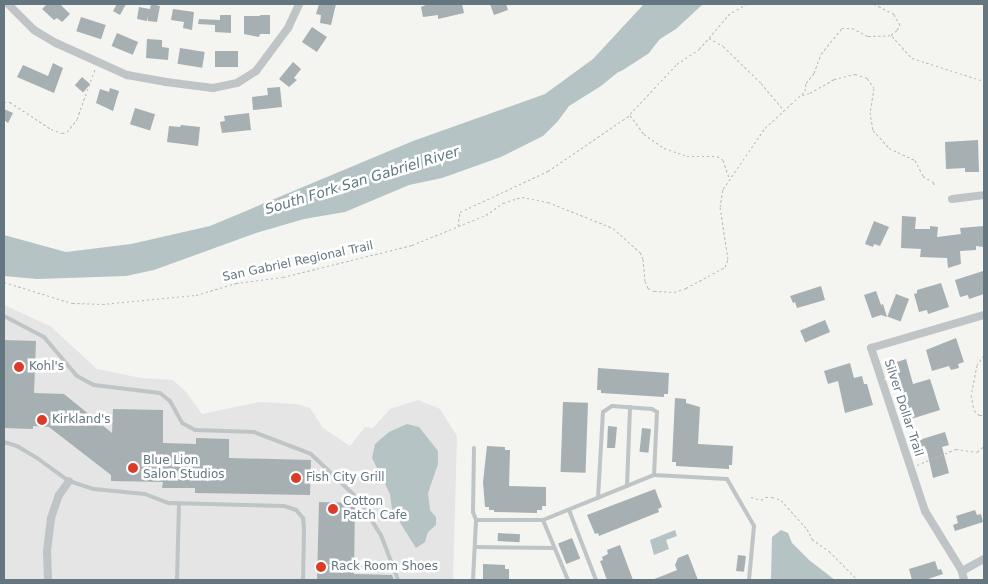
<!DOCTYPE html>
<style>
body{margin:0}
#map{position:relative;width:988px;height:584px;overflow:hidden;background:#f4f4f0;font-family:"DejaVu Sans",sans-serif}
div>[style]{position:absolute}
.built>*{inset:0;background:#e4e5e4}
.water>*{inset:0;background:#b5c3c5}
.river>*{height:14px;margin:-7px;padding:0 7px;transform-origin:7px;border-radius:7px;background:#b5c3c5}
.building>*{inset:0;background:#a6afb2;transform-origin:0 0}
.path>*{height:1px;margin-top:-0.5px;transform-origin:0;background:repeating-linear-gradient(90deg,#b9bcbd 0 2.5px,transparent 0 5px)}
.service>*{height:4px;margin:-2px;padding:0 2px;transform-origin:2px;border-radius:2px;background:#bfc4c6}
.minor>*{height:8px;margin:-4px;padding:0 4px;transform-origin:4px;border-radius:4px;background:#bfc4c6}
.dots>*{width:14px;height:14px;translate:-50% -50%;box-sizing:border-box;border:2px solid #fff;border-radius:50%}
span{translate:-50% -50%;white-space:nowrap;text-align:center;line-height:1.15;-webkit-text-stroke:5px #fff;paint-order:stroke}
.street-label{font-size:12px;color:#647780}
.poi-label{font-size:12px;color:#647780}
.left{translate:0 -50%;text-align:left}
.water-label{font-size:14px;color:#5f797e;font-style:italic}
.frame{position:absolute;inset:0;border:5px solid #647780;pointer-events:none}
</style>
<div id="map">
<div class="built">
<div style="clip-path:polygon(4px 305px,50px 326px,97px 369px,141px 378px,173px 380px,186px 392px,202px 414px,259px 402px,296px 404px,310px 408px,323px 428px,350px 446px,365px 427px,373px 428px,390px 409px,418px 400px,440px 409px,457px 436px,453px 580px,4px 580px)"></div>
</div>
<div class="water">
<div style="clip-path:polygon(644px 4px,703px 4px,676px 29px,660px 39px,640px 47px,623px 68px,601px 86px,569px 106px,558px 121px,543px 136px,501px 157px,442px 178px,409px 185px,345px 212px,304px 219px,256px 233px,154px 270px,126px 276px,37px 279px,4px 276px,4px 235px,66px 252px,131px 244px,210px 226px,413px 141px,545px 94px,593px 59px)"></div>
<div style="clip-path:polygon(407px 424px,419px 427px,438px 451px,438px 464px,428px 493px,430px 510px,436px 517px,436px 525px,428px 532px,425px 542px,416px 548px,392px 510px,390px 494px,372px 458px,375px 444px,389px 432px)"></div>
<div style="clip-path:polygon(675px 530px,677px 536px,666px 540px,669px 549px,654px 555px,650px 540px)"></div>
<div style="clip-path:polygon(781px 530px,788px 533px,792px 543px,809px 560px,835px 580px,771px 580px,772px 537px)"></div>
</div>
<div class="river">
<div style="left:618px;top:65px;width:31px;rotate:-33deg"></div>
<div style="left:644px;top:48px;width:56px;rotate:-52.3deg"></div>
</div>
<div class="building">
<div style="clip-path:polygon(47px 4px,60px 4px,70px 14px,62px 22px,57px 18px,54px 20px,42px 9px)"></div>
<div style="clip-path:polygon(117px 4px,126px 4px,120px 15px,113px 11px)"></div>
<div style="clip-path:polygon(151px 4px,160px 6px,157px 22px,148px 21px,148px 16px,147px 21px,137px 19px,139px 7px,150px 9px)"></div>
<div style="clip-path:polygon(319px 4px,336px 4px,331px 25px,320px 23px,321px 15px,316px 14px)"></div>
<div style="clip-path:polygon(428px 4px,462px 4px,464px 13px,438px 19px,438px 15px,423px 17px,421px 7px)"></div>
<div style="clip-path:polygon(490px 4px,506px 4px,508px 10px,494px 15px)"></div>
<div style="clip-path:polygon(173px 9px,194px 12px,192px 30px,183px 28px,184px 22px,171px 20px)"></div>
<div style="clip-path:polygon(220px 15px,231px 15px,231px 33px,215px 32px,215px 25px,198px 24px,199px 19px,220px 20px)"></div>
<div style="clip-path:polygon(260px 15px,270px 15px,270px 34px,260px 34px,259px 37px,244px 34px,244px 16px,260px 16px)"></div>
<div style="left:81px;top:17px;width:26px;height:15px;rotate:18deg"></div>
<div style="left:312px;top:27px;width:18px;height:18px;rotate:34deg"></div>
<div style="left:117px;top:33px;width:23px;height:14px;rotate:23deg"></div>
<div style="clip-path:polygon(147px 39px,162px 40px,162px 47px,169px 48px,168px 60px,146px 58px)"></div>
<div style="left:180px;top:48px;width:25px;height:16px;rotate:9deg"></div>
<div style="left:215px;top:51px;width:23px;height:16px"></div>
<div style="clip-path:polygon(293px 62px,301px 69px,294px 78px,297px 80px,289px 87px,279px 79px)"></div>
<div style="clip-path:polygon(53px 63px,63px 68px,54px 93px,17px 77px,23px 65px,48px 76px)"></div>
<div style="left:82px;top:77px;width:11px;height:11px;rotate:41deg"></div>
<div style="clip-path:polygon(280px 87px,282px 107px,253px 110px,252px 97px,268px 95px,267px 88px)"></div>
<div style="clip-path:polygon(110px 88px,119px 91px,113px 111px,96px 103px,100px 89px,109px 92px)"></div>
<div style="left:135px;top:108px;width:21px;height:17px;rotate:17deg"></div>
<div style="clip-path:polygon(4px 109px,13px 113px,8px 123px,4px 120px)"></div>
<div style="clip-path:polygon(249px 113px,251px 130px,222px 133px,220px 122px,225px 121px,224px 116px)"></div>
<div style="clip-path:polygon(181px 125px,200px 127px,198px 146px,167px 142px,169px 126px,180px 127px)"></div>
<div style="clip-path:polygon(978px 140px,979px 172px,965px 172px,965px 168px,946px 169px,945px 142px)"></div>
<div style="clip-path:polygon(902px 216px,916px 217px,915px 229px,930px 229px,930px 226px,938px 227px,937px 237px,961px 234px,960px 228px,984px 226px,984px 247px,976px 246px,976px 250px,960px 251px,961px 264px,948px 268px,947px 258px,920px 257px,921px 249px,901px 248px)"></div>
<div style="clip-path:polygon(874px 221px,889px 227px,880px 246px,874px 244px,873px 247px,865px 244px)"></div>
<div style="clip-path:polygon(983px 271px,984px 294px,969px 299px,968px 295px,960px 297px,955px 280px)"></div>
<div style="clip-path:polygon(941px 283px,949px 307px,928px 314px,927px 310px,919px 312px,914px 294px,917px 293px,917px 290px)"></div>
<div style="clip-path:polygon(821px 286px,825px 300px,797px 308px,795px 302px,793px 303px,790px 296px)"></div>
<div style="clip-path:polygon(876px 291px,881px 305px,883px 304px,887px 317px,881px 315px,872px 318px,864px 295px)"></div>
<div style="left:896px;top:294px;width:14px;height:24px;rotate:21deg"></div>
<div style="left:825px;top:320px;width:13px;height:27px;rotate:67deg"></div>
<div style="clip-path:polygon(956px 338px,964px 362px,958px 364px,959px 368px,951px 370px,949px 366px,932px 371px,926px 350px)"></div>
<div style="clip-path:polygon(4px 340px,36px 341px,34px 393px,64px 394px,112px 433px,113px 409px,163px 410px,163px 443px,196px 444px,196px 438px,229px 439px,229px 458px,311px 460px,310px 495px,195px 493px,195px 488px,162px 488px,163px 482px,111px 481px,111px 475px,49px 427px,33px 426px,33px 429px,4px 428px)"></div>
<div style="clip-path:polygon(906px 359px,913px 384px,930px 379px,940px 410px,911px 419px,894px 363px)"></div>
<div style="clip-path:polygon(850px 363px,854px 378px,862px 376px,864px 384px,867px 384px,873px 405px,845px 413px,838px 381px,828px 384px,824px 371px)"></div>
<div style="clip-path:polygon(598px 368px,669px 373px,668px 394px,664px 394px,664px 397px,601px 393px,601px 390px,597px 390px)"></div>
<div style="clip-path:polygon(675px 398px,686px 399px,686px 403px,700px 407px,698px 444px,733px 446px,732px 465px,729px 465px,729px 469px,676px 466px,676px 462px,672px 462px)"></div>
<div style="left:563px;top:402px;width:25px;height:70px;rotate:2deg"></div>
<div style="clip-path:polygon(608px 426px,617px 427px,615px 448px,607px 448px)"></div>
<div style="left:642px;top:428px;width:9px;height:24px;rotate:6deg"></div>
<div style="clip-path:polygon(945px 432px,949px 445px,942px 447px,949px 473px,933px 478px,927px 451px,925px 447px,921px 448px,919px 440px)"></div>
<div style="clip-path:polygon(487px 446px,505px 447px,505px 450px,510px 450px,509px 486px,546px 487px,546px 506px,542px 506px,542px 510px,537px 510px,537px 513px,494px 512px,494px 510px,489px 510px,489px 507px,485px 507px,483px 482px)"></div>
<div style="clip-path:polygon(655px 489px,662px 507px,658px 509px,659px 512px,599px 536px,598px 533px,595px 534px,587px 515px)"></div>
<div style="clip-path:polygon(319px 502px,355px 503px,354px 574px,392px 575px,394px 580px,317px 580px)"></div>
<div style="clip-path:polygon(975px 510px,977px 515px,981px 514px,983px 522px,955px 531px,953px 525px,958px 523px,956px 516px)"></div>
<div style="left:498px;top:533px;width:22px;height:8px;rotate:3deg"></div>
<div style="left:572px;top:538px;width:22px;height:15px;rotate:68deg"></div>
<div style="clip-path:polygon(620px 545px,633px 580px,607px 580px,600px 561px,603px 560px,602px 557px,608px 554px,607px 550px)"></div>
<div style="clip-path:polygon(688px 554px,698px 580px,652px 580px,677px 570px,675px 565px,678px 558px)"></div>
<div style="left:738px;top:555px;width:8px;height:16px;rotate:7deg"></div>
<div style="clip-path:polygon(935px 561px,938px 570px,941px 569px,943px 574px,925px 580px,912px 580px,909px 569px)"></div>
<div style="clip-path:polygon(483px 564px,505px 565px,505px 569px,509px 569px,509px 580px,483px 580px)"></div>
</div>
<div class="path">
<div style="left:892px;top:36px;width:30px;rotate:48deg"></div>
<div style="left:912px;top:58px;width:76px;rotate:17.7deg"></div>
<div style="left:709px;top:38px;width:30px;rotate:-50deg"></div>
<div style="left:728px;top:15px;width:21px;rotate:-31deg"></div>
<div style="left:802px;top:95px;width:8px;rotate:-14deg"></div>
<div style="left:810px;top:93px;width:28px;rotate:-30deg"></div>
<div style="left:834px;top:79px;width:22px;rotate:-13deg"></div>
<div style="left:855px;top:74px;width:13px;rotate:18deg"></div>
<div style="left:867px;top:78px;width:12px;rotate:55deg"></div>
<div style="left:874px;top:88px;width:24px;rotate:99deg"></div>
<div style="left:870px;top:112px;width:18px;rotate:81deg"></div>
<div style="left:873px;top:130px;width:24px;rotate:48deg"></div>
<div style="left:889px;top:148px;width:29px;rotate:25deg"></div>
<div style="left:915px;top:160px;width:18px;rotate:63deg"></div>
<div style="left:923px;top:176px;width:12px;rotate:31deg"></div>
<div style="left:933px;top:182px;width:4px;rotate:63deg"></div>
<div style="left:4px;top:102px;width:6px"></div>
<div style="left:10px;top:102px;width:49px;rotate:33.4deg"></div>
<div style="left:51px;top:129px;width:12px;rotate:20deg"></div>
<div style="left:62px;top:133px;width:5px;rotate:-11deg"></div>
<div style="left:67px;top:132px;width:16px;rotate:-52deg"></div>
<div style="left:77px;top:119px;width:53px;rotate:-70.2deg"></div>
<div style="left:630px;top:114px;width:69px;rotate:-46.8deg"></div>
<div style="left:677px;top:64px;width:27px;rotate:-34deg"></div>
<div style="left:699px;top:49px;width:15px;rotate:-48deg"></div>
<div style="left:709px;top:38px;width:16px;rotate:30deg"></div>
<div style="left:723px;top:46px;width:53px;rotate:44.2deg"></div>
<div style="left:761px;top:83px;width:34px;rotate:50deg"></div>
<div style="left:458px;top:226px;width:14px;rotate:-82deg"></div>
<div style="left:460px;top:212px;width:97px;rotate:-25deg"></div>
<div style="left:548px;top:171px;width:99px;rotate:-34.3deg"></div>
<div style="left:630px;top:115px;width:24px;rotate:54deg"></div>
<div style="left:644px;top:134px;width:24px;rotate:35deg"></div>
<div style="left:664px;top:148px;width:24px;rotate:19deg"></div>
<div style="left:687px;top:156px;width:30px"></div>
<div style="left:717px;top:156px;width:7px;rotate:34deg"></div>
<div style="left:723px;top:160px;width:18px;rotate:71deg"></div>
<div style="left:4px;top:282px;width:71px;rotate:17.2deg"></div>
<div style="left:72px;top:303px;width:30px;rotate:2deg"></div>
<div style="left:102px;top:304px;width:94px;rotate:-5.5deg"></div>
<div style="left:196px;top:295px;width:42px;rotate:-16.7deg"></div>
<div style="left:236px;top:283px;width:47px;rotate:-7.3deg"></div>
<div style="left:283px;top:277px;width:133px;rotate:-13.9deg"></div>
<div style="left:412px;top:245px;width:80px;rotate:-22.1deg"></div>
<div style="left:486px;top:215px;width:21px;rotate:-35deg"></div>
<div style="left:503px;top:203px;width:20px;rotate:-18deg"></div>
<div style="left:522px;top:197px;width:26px;rotate:11deg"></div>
<div style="left:548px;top:202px;width:70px;rotate:21.8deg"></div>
<div style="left:613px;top:228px;width:36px;rotate:42deg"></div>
<div style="left:640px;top:252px;width:8px;rotate:67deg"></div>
<div style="left:643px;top:259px;width:22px;rotate:85deg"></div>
<div style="left:645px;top:281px;width:8px;rotate:67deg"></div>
<div style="left:648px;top:288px;width:7px;rotate:27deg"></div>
<div style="left:654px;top:291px;width:20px;rotate:3deg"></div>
<div style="left:674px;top:292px;width:13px;rotate:-18deg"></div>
<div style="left:686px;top:288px;width:44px;rotate:-28.3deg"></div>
<div style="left:725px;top:267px;width:9px;rotate:-69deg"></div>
<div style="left:728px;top:259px;width:53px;rotate:-98.7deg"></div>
<div style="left:720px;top:207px;width:18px;rotate:-81deg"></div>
<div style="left:723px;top:189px;width:74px;rotate:-55.5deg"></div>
<div style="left:765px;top:128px;width:54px;rotate:-42.8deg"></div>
<div style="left:805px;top:91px;width:8px;rotate:-83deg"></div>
<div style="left:806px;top:83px;width:13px;rotate:-51deg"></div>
<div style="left:814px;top:73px;width:20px;rotate:-70deg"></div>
<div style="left:821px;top:54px;width:33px;rotate:-51deg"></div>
<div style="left:842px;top:28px;width:10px"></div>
<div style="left:852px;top:28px;width:18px;rotate:27deg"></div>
<div style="left:868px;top:36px;width:23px;rotate:-2deg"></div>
<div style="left:891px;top:35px;width:8px;rotate:-40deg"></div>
<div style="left:897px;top:30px;width:6px;rotate:-59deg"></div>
<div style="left:900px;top:25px;width:13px;rotate:-119deg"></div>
<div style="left:894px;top:14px;width:22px;rotate:-153deg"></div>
<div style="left:984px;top:355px;width:12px;rotate:125deg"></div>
<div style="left:977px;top:365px;width:31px;rotate:101deg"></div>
<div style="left:971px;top:395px;width:15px;rotate:79deg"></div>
<div style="left:974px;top:410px;width:7px;rotate:45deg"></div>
<div style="left:979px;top:415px;width:5px"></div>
<div style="left:917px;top:465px;width:42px;rotate:-22.3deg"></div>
<div style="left:956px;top:449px;width:21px;rotate:8deg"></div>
<div style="left:977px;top:452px;width:9px;rotate:-41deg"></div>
<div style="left:751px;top:497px;width:10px;rotate:17deg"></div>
<div style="left:761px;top:500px;width:6px;rotate:-31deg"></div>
<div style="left:766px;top:497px;width:6px"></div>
<div style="left:772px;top:497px;width:9px;rotate:18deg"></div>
<div style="left:781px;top:500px;width:39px;rotate:48deg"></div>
<div style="left:807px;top:529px;width:11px;rotate:63deg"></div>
<div style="left:812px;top:539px;width:21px;rotate:35deg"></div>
<div style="left:829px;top:551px;width:41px;rotate:45deg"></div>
</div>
<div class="service">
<div style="left:4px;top:316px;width:45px;rotate:27.7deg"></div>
<div style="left:44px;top:337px;width:51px;rotate:49.8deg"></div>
<div style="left:77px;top:376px;width:19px;rotate:28deg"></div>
<div style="left:94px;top:385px;width:66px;rotate:6.9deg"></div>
<div style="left:160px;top:393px;width:13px;rotate:39deg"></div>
<div style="left:170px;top:401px;width:25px;rotate:61deg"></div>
<div style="left:182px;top:423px;width:15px;rotate:28deg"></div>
<div style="left:195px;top:430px;width:59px;rotate:1.9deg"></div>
<div style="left:254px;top:432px;width:61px;rotate:21.1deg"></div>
<div style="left:311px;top:454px;width:59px;rotate:43.6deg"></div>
<div style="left:354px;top:495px;width:22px;rotate:54deg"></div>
<div style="left:367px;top:513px;width:26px;rotate:58deg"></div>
<div style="left:381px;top:535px;width:48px;rotate:69.3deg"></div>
<div style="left:4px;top:442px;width:14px;rotate:17deg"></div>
<div style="left:17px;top:446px;width:23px;rotate:31deg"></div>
<div style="left:37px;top:458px;width:39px;rotate:36deg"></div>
<div style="left:69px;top:481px;width:26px;rotate:18deg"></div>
<div style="left:94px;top:489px;width:51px;rotate:5.6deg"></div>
<div style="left:145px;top:494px;width:26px;rotate:21deg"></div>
<div style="left:169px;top:503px;width:115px;rotate:1.5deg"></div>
<div style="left:284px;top:506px;width:13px;rotate:18deg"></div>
<div style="left:296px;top:510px;width:11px;rotate:49deg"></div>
<div style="left:303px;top:518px;width:11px;rotate:85deg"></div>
<div style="left:304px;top:529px;width:51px;rotate:91.1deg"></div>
<div style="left:474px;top:448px;width:64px;rotate:90.9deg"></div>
<div style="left:473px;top:512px;width:9px;rotate:69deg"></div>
<div style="left:627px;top:486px;width:79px;rotate:-87.8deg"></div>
<div style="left:598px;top:498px;width:86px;rotate:-86.7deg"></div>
<div style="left:603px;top:412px;width:11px;rotate:-34deg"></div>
<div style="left:612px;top:406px;width:40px;rotate:4.3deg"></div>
<div style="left:652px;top:409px;width:6px;rotate:31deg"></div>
<div style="left:657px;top:412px;width:63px;rotate:92.7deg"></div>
<div style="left:569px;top:510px;width:75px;rotate:68.9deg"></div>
<div style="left:543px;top:520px;width:65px;rotate:67.4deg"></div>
<div style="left:475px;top:547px;width:79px;rotate:0.7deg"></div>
<div style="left:177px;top:580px;width:77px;rotate:-88.5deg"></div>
<div style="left:473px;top:580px;width:60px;rotate:-87.1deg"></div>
<div style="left:476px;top:520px;width:67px"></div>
<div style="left:543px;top:520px;width:120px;rotate:-22.1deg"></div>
<div style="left:654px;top:475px;width:73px;rotate:3.1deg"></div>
<div style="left:727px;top:479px;width:54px;rotate:60.1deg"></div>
<div style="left:754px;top:526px;width:54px;rotate:95.3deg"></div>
</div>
<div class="minor">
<div style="left:8px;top:4px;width:37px;rotate:45deg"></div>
<div style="left:34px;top:30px;width:26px;rotate:31deg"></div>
<div style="left:56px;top:43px;width:78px;rotate:24.3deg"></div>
<div style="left:127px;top:75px;width:40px;rotate:10deg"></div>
<div style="left:166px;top:82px;width:47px;rotate:7.3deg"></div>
<div style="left:213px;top:88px;width:25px;rotate:-12deg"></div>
<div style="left:237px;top:83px;width:22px;rotate:-32deg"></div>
<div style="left:256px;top:71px;width:54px;rotate:-53.3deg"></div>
<div style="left:288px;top:28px;width:26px;rotate:-65deg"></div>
<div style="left:952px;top:199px;width:32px;rotate:-7deg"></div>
<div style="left:962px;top:571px;width:25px;rotate:-29deg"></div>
<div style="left:48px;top:580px;width:29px;rotate:-92deg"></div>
<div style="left:47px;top:551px;width:33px;rotate:-83deg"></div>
<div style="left:51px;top:518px;width:24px;rotate:-71deg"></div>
<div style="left:59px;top:495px;width:17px;rotate:-54deg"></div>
<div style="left:964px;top:580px;width:9px;rotate:-103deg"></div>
<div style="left:962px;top:571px;width:70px;rotate:-121.7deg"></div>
<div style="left:925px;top:511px;width:172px;rotate:-108.3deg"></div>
<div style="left:871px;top:348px;width:118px;rotate:-16.3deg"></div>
</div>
<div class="dots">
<div style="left:19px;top:367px;background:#db3b29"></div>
<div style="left:42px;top:420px;background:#db3b29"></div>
<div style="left:133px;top:468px;background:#db3b29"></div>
<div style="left:296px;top:478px;background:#db3b29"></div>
<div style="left:333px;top:509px;background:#db3b29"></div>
<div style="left:321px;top:567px;background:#db3b29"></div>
</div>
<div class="street-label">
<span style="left:298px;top:262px;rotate:-12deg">San Gabriel Regional Trail</span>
<span style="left:903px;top:408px;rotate:72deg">Silver Dollar Trail</span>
</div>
<div class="poi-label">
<span class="left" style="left:29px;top:367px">Kohl's</span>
<span class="left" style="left:52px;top:420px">Kirkland's</span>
<span class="left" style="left:143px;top:468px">Blue Lion<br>Salon Studios</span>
<span class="left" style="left:306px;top:478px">Fish City Grill</span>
<span class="left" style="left:343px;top:509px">Cotton<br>Patch Cafe</span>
<span class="left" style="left:331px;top:567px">Rack Room Shoes</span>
</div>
<div class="water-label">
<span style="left:362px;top:180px;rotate:-17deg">South Fork San Gabriel River</span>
</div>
<div class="frame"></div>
</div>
